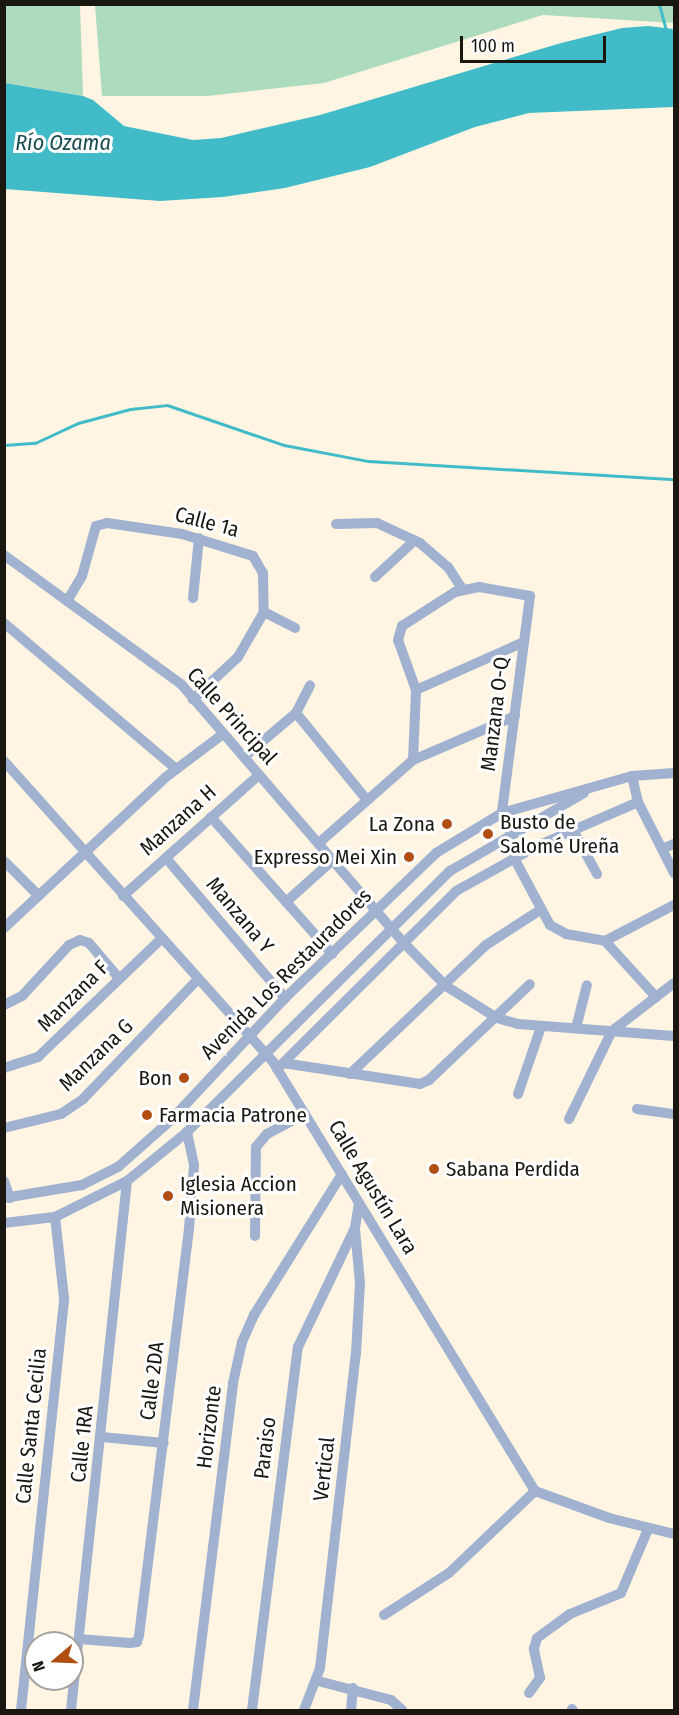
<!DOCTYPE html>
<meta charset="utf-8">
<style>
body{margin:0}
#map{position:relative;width:679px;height:1715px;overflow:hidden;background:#fff5e2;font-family:"Fira Sans Condensed",sans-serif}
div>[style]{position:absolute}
.green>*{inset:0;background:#acdbbd}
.water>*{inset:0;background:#42bbc9}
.stream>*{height:3px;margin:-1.5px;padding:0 1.5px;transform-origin:1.5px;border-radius:1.5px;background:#42bbc9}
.minor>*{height:10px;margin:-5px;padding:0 5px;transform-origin:5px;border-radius:5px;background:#a1b1d0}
.dots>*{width:16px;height:16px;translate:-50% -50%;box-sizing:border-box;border:3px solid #fff;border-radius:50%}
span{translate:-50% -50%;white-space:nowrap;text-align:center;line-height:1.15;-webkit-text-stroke:6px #fff;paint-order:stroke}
.street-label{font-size:21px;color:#1a1610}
.poi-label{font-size:21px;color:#1a1610}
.left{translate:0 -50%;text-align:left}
.right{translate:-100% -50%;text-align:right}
.water-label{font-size:22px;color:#184c52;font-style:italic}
.frame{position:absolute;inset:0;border:6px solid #1a1610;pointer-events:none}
.north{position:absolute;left:24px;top:1631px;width:60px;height:60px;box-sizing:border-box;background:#fff;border:2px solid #a3a29f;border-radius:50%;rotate:251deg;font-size:16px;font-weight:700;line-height:24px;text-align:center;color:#1a1610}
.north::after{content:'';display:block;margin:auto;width:21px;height:27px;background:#b04e13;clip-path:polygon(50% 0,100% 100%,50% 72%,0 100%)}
.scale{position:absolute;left:460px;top:36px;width:146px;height:27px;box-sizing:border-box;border:3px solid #1a1610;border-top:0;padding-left:8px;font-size:18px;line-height:21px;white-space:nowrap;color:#1a1610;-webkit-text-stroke:4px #fff;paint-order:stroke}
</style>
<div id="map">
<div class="green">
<div style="clip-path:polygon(674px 4px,674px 23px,543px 15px,324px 83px,208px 96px,102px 96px,95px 5px)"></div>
<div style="clip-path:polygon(4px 5px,80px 5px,83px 96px,5px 83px)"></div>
</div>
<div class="water">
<div style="clip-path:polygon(648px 26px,674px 29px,674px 107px,529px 113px,475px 127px,370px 167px,285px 188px,223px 197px,160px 201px,5px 189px,5px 83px,83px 96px,93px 100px,124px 126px,193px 140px,221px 138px,320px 115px,561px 43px,622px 28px)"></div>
</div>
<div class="stream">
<div style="left:659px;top:4px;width:28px;rotate:75deg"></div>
<div style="left:4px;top:445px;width:31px;rotate:-4deg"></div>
<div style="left:35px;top:443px;width:47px;rotate:-24.9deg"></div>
<div style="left:78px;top:423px;width:54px;rotate:-15.1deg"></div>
<div style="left:130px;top:409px;width:37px;rotate:-6deg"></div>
<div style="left:167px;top:405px;width:124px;rotate:18.9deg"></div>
<div style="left:284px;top:445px;width:86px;rotate:10.8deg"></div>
<div style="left:368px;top:461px;width:307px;rotate:3.4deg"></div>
</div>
<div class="minor">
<div style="left:336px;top:524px;width:41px;rotate:-1.4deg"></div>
<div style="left:377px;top:523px;width:47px;rotate:24.9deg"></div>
<div style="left:420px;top:543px;width:37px;rotate:41deg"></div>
<div style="left:448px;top:567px;width:27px;rotate:57deg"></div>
<div style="left:4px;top:555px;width:219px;rotate:36.1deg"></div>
<div style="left:181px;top:684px;width:340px;rotate:49.3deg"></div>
<div style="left:403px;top:942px;width:62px;rotate:45.7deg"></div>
<div style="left:446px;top:986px;width:60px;rotate:32.1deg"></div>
<div style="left:497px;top:1018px;width:22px;rotate:16deg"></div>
<div style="left:518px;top:1024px;width:156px;rotate:4.4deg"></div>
<div style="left:375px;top:577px;width:54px;rotate:-42.8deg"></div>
<div style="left:193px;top:598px;width:60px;rotate:-84.3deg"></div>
<div style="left:67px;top:601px;width:29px;rotate:-59deg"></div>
<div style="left:82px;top:576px;width:52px;rotate:-74.4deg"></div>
<div style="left:96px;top:526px;width:11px;rotate:-15deg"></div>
<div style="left:107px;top:523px;width:76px;rotate:8.3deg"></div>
<div style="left:182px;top:534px;width:74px;rotate:17.2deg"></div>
<div style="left:253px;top:556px;width:20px;rotate:60deg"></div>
<div style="left:263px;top:573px;width:39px;rotate:89deg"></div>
<div style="left:264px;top:612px;width:52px;rotate:120deg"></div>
<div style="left:238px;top:657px;width:62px;rotate:137deg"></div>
<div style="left:264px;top:612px;width:35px;rotate:27deg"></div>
<div style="left:4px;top:623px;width:226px;rotate:40.3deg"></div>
<div style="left:416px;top:690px;width:118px;rotate:-24deg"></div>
<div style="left:296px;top:713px;width:112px;rotate:50.8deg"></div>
<div style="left:244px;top:757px;width:68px;rotate:-40.2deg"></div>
<div style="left:296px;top:713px;width:31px;rotate:-63deg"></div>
<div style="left:413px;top:760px;width:70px;rotate:-87.5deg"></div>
<div style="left:416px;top:690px;width:53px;rotate:-109.8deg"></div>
<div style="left:398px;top:640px;width:15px;rotate:-74deg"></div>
<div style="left:402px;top:626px;width:63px;rotate:-32.7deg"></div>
<div style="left:455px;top:592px;width:25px;rotate:-12deg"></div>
<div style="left:479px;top:587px;width:52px;rotate:10deg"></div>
<div style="left:530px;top:596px;width:219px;rotate:97.4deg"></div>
<div style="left:502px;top:813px;width:24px;rotate:66deg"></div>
<div style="left:4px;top:761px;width:404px;rotate:48.2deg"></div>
<div style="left:273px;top:1062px;width:503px;rotate:58.59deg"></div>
<div style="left:535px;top:1491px;width:79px;rotate:20deg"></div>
<div style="left:609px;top:1518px;width:67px;rotate:13.8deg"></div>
<div style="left:632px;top:776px;width:27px;rotate:77deg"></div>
<div style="left:638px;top:802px;width:80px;rotate:63.1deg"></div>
<div style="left:211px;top:817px;width:183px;rotate:48.5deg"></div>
<div style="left:574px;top:832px;width:48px;rotate:61.3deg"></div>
<div style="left:320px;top:842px;width:124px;rotate:-41.4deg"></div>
<div style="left:413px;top:760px;width:111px;rotate:-23.3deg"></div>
<div style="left:662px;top:849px;width:13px;rotate:-23deg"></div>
<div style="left:166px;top:858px;width:184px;rotate:49.6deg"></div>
<div style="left:514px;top:858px;width:76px;rotate:61.8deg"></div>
<div style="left:550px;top:925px;width:18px;rotate:29deg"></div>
<div style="left:566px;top:934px;width:40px;rotate:10deg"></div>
<div style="left:605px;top:941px;width:76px;rotate:47.7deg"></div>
<div style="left:4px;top:861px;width:49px;rotate:45deg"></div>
<div style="left:123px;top:896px;width:182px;rotate:-41.7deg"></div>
<div style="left:286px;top:902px;width:64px;rotate:-41.9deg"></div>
<div style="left:4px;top:928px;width:221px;rotate:-43deg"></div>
<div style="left:166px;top:777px;width:71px;rotate:-37deg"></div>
<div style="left:605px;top:941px;width:78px;rotate:-27.6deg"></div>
<div style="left:4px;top:1005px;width:20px;rotate:-27deg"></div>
<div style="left:22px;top:996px;width:69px;rotate:-47.3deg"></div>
<div style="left:69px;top:945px;width:12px;rotate:-24deg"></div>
<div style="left:80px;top:940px;width:9px;rotate:18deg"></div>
<div style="left:89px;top:943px;width:45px;rotate:49.5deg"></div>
<div style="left:576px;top:1028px;width:44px;rotate:-75.7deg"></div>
<div style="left:283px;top:1063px;width:139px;rotate:8.7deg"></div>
<div style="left:420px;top:1084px;width:10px;rotate:-24deg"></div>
<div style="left:429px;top:1080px;width:139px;rotate:-43.5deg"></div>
<div style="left:4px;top:1068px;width:36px;rotate:-18deg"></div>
<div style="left:38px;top:1057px;width:170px;rotate:-43.8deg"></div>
<div style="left:277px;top:1069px;width:252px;rotate:-44.8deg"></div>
<div style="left:456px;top:891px;width:93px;rotate:-29.1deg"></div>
<div style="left:537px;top:846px;width:110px;rotate:-23.5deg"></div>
<div style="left:350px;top:1074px;width:187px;rotate:-43.5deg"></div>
<div style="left:486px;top:945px;width:64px;rotate:-32.9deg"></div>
<div style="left:518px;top:1094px;width:71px;rotate:-71.1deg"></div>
<div style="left:637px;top:1109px;width:37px;rotate:8deg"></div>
<div style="left:569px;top:1119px;width:98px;rotate:-64deg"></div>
<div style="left:612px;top:1031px;width:78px;rotate:-37.7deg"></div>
<div style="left:4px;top:1128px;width:59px;rotate:-13.8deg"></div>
<div style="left:61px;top:1114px;width:27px;rotate:-34deg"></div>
<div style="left:83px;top:1099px;width:165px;rotate:-46.2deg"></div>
<div style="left:4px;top:1181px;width:18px;rotate:71deg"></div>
<div style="left:4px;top:1198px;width:79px;rotate:-9.5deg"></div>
<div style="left:82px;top:1185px;width:40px;rotate:-26.6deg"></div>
<div style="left:118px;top:1167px;width:69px;rotate:-41.5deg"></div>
<div style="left:170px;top:1121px;width:168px;rotate:-46.9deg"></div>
<div style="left:285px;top:998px;width:209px;rotate:-43.8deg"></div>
<div style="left:436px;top:853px;width:77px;rotate:-31.2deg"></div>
<div style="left:502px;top:813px;width:135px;rotate:-15.9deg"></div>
<div style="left:632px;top:776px;width:42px;rotate:-4.1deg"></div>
<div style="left:4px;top:1223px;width:51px;rotate:-6.7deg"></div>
<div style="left:55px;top:1217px;width:80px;rotate:-26.6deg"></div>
<div style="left:127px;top:1181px;width:77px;rotate:-39.2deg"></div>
<div style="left:187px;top:1132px;width:371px;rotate:-44.8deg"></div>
<div style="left:450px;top:871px;width:155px;rotate:-30.2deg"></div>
<div style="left:255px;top:1236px;width:89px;rotate:-89.4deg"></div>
<div style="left:256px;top:1147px;width:17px;rotate:-50deg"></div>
<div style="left:267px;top:1134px;width:43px;rotate:-27.8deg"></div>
<div style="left:102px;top:1437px;width:62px;rotate:5.5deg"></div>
<div style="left:384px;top:1615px;width:77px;rotate:-32.9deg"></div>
<div style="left:449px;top:1573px;width:119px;rotate:-43.6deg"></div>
<div style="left:79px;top:1639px;width:51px;rotate:4.5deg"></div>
<div style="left:130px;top:1643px;width:7px;rotate:-8deg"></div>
<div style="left:137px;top:1642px;width:6px;rotate:-72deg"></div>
<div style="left:139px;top:1636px;width:410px;rotate:-83deg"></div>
<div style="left:189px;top:1229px;width:64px;rotate:-85.5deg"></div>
<div style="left:194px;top:1165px;width:34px;rotate:-102deg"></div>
<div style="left:318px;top:1681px;width:75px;rotate:14.6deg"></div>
<div style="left:391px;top:1700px;width:15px;rotate:42deg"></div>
<div style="left:529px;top:1693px;width:19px;rotate:-54deg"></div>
<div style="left:540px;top:1678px;width:30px;rotate:-102deg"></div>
<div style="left:534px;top:1649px;width:11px;rotate:-75deg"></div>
<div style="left:537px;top:1638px;width:41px;rotate:-36deg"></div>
<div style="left:570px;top:1614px;width:55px;rotate:-22.4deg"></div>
<div style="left:621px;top:1593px;width:69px;rotate:-67.1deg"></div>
<div style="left:572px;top:1709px;width:1px;rotate:45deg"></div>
<div style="left:21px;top:1710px;width:414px;rotate:-84deg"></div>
<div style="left:64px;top:1298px;width:81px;rotate:-96.3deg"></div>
<div style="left:71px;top:1710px;width:532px;rotate:-83.96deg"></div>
<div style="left:193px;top:1710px;width:329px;rotate:-83deg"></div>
<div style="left:233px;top:1383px;width:42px;rotate:-77.6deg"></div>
<div style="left:242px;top:1342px;width:30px;rotate:-66deg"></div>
<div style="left:254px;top:1315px;width:166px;rotate:-58deg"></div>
<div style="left:252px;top:1710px;width:366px;rotate:-82.8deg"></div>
<div style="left:298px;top:1347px;width:132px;rotate:-64.4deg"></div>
<div style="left:355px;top:1228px;width:25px;rotate:-81deg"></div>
<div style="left:304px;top:1710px;width:45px;rotate:-69.1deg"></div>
<div style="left:320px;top:1668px;width:316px;rotate:-83.5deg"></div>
<div style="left:356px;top:1354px;width:71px;rotate:-86.8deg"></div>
<div style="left:360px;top:1283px;width:54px;rotate:-95.3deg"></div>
<div style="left:351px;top:1710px;width:22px;rotate:-85deg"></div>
</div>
<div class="dots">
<div style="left:447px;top:824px;background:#b04e13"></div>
<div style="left:488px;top:834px;background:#b04e13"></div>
<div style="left:409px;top:857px;background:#b04e13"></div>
<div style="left:184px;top:1078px;background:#b04e13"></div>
<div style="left:147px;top:1115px;background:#b04e13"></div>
<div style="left:434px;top:1169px;background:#b04e13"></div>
<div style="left:168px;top:1196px;background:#b04e13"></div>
</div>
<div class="street-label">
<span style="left:207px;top:522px;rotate:15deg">Calle 1a</span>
<span style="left:495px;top:714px;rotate:-83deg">Manzana O-Q</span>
<span style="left:232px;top:716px;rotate:48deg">Calle Principal</span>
<span style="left:178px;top:820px;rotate:-42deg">Manzana H</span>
<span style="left:240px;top:915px;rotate:50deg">Manzana Y</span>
<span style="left:286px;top:974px;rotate:-45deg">Avenida Los Restauradores</span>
<span style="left:73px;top:996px;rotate:-45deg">Manzana F</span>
<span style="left:96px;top:1055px;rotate:-44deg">Manzana G</span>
<span style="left:373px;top:1187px;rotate:59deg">Calle Agustín Lara</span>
<span style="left:152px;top:1381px;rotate:-83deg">Calle 2DA</span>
<span style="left:31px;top:1426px;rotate:-84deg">Calle Santa Cecilia</span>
<span style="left:209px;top:1427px;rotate:-83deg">Horizonte</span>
<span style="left:82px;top:1444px;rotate:-84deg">Calle 1RA</span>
<span style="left:265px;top:1448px;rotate:-83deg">Paraiso</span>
<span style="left:324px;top:1469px;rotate:-84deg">Vertical</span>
</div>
<div class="poi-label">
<span class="left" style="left:500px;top:834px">Busto de<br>Salomé Ureña</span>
<span class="right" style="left:435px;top:824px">La Zona</span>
<span class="right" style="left:397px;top:857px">Expresso Mei Xin</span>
<span class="right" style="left:172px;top:1078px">Bon</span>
<span class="left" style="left:159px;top:1115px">Farmacia Patrone</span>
<span class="left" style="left:446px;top:1169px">Sabana Perdida</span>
<span class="left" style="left:180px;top:1196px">Iglesia Accion<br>Misionera</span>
</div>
<div class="water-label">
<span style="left:63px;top:143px">Río Ozama</span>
</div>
<div class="frame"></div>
<div class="north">N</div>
<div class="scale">100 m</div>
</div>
